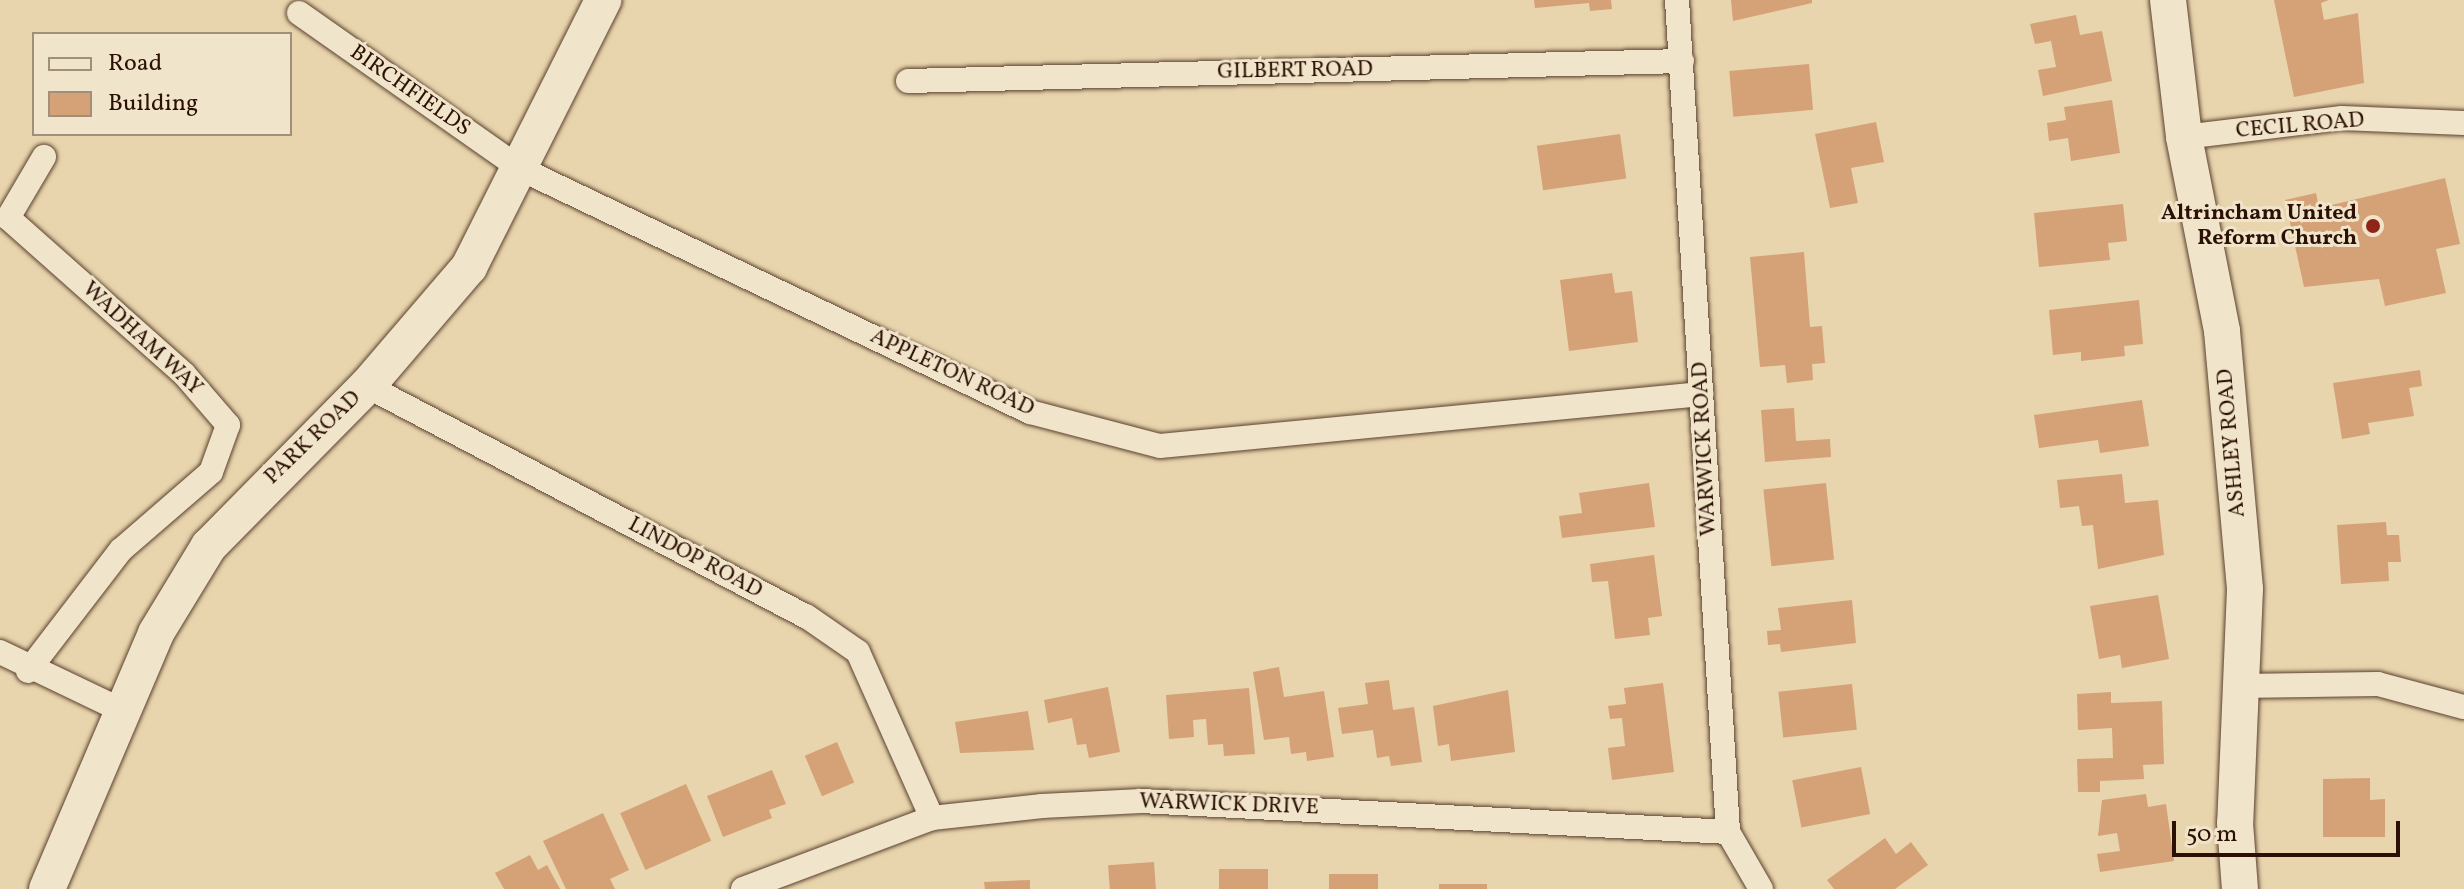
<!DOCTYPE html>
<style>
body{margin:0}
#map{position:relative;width:2464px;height:889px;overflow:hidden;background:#e8d5ad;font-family:Vollkorn,serif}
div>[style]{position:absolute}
.building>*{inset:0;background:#d5a176;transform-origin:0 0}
.roads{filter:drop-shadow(0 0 2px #5b412f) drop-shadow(0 0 2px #5b412f)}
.street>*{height:24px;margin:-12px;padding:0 12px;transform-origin:12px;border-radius:12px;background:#f0e4ca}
.secondary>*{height:36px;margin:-18px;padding:0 18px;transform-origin:18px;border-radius:18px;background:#f0e4ca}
.dots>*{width:22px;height:22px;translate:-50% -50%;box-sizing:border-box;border:4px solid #f0e4ca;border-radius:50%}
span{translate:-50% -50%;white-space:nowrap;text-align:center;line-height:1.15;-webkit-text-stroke:6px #f0e4ca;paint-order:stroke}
.street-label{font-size:22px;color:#2c1005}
.poi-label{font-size:22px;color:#2c1005;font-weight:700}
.right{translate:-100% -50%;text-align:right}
.legend{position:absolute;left:32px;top:32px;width:260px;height:104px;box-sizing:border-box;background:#f0e4ca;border:2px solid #a28f7b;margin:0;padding:10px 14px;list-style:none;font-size:24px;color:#2c1005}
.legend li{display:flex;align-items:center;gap:16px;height:40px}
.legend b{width:40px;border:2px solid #a28f7b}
.scale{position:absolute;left:2172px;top:821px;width:228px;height:36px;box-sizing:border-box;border:4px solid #2c1005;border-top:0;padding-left:10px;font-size:24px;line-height:28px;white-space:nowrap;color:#2c1005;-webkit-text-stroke:6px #f0e4ca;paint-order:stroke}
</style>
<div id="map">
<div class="building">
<div style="clip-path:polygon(1534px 0,1611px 0,1612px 9px,1590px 11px,1589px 3px,1535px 8px)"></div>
<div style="clip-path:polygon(1731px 0,1812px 0,1812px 3px,1733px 21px)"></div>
<div style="clip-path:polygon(2274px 0,2329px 0,2321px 3px,2324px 20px,2358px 13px,2364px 83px,2294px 97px)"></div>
<div style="clip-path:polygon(2076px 15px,2080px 35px,2102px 31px,2112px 81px,2043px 96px,2038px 70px,2056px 67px,2051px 41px,2035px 44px,2030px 24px)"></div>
<div style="left:1809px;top:64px;width:46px;height:80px;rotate:85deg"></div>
<div style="clip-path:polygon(2112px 100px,2120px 153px,2071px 161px,2068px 138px,2049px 141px,2047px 123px,2066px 120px,2064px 107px)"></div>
<div style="clip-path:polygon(1876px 122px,1884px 162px,1851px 168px,1858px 203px,1830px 208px,1815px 134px)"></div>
<div style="left:1620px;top:134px;width:45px;height:84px;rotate:82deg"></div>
<div style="clip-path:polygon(2445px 178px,2460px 244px,2436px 249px,2446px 293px,2385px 306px,2379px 279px,2304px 287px,2285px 200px,2316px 193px,2319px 208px)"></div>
<div style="clip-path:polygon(2123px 204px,2127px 241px,2108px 243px,2110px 260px,2039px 267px,2034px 213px)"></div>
<div style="clip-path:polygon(1804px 252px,1810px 327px,1822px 326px,1825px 363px,1812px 364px,1813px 380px,1787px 383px,1785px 365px,1760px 367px,1750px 257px)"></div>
<div style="clip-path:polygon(1612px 273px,1615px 293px,1632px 291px,1638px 342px,1569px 351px,1560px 280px)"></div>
<div style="clip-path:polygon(2139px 300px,2143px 344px,2124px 346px,2125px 356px,2081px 361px,2081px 352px,2053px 355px,2049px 310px)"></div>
<div style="clip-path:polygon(2420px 370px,2422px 386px,2409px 388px,2414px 416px,2368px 423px,2370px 434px,2342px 439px,2333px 383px)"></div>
<div style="clip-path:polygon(2142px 400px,2149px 446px,2100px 453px,2098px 440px,2039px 448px,2034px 415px)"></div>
<div style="clip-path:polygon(1794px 408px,1796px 441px,1830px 439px,1831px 457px,1765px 462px,1761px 410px)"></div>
<div style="clip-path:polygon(2122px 474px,2125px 503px,2158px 500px,2164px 555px,2098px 569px,2093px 525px,2082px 526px,2079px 506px,2060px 508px,2057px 480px)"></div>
<div style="clip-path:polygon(1649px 483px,1655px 527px,1562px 538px,1559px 516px,1582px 513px,1579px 493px)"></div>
<div style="left:1826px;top:483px;width:77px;height:63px;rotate:84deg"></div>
<div style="clip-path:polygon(2386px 522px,2387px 535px,2399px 535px,2401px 562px,2388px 562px,2389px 581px,2341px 584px,2337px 525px)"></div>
<div style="clip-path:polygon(1654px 555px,1662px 616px,1648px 618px,1650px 635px,1615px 639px,1608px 581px,1592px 582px,1590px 564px)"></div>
<div style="clip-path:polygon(2158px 595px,2169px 659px,2122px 668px,2120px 655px,2099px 659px,2090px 606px)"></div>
<div style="clip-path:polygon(1852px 600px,1856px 643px,1781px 652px,1780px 644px,1768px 645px,1767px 631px,1781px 630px,1778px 608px)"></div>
<div style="clip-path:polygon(1279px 667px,1284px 697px,1324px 691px,1334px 757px,1307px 761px,1306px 752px,1291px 754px,1289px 737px,1264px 740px,1253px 672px)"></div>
<div style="clip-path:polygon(1389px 680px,1393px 710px,1414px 707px,1422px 762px,1391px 766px,1389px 756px,1377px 758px,1373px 730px,1342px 734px,1338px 708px,1368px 704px,1365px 683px)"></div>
<div style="clip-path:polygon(1663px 683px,1674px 772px,1612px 780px,1608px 748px,1625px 746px,1622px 718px,1610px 719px,1608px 706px,1626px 704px,1624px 688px)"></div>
<div style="left:1852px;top:684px;width:46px;height:74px;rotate:84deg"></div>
<div style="clip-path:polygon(1108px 687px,1120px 752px,1089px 758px,1086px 744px,1077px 745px,1072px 718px,1048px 723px,1044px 700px)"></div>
<div style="clip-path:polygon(1249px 688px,1255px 754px,1224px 756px,1223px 744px,1208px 745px,1206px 719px,1193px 720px,1194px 737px,1169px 739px,1166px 695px)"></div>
<div style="clip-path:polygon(1508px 690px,1515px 752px,1451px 761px,1449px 744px,1438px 746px,1433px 706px)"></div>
<div style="clip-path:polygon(2111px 692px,2111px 703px,2162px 701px,2164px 764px,2143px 765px,2144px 779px,2100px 781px,2100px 792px,2078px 792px,2077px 759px,2113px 758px,2112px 728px,2078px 730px,2077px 694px)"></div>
<div style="clip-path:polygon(1028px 711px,1034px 750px,960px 753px,955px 722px)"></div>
<div style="left:837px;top:742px;width:44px;height:35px;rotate:67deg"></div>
<div style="left:1861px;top:767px;width:48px;height:70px;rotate:79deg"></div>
<div style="clip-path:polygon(772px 770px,786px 804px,769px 810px,772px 818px,723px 837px,707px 796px)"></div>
<div style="clip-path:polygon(2370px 778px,2370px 800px,2385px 799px,2385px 837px,2323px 837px,2323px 779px)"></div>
<div style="left:686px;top:784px;width:62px;height:72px;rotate:66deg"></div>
<div style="clip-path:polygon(2146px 794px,2148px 807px,2166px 804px,2174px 861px,2100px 872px,2097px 854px,2120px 851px,2117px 833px,2098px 836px,2102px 800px)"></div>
<div style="clip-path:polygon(603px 813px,629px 870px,610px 879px,615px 889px,566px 889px,543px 841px)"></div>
<div style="clip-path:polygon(1885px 838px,1896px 854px,1911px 842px,1928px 865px,1895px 889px,1834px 889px,1827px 880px)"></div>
<div style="clip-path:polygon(530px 855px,538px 870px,547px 865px,560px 889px,504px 889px,495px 873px)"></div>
<div style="left:1154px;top:862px;width:27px;height:46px;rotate:86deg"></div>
<div style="left:1219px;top:869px;width:49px;height:20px"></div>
<div style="left:1329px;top:874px;width:49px;height:15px"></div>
<div style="clip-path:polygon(1030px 880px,1030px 889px,985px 889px,984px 882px)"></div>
<div style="left:1439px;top:884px;width:48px;height:5px"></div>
</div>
<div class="roads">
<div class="street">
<div style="left:1677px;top:0;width:834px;rotate:86.49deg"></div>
<div style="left:1728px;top:832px;width:66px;rotate:59.9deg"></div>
<div style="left:299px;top:13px;width:271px;rotate:35.1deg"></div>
<div style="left:521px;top:169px;width:564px;rotate:25.52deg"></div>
<div style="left:1030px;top:412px;width:134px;rotate:14.7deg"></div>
<div style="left:1160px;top:446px;width:544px;rotate:-5.48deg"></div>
<div style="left:908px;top:81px;width:774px;rotate:-1.48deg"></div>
<div style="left:2184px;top:137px;width:159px;rotate:-6.9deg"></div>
<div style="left:2342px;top:118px;width:122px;rotate:2.3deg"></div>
<div style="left:367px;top:386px;width:496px;rotate:27.7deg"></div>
<div style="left:806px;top:616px;width:63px;rotate:34.7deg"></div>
<div style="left:858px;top:652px;width:182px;rotate:66deg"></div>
<div style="left:0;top:652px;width:134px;rotate:25.6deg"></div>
<div style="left:28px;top:671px;width:153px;rotate:-52.5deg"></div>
<div style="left:121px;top:550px;width:119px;rotate:-40.9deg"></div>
<div style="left:211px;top:472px;width:50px;rotate:-70.1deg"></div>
<div style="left:228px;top:425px;width:67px;rotate:-130.8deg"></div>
<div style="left:184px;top:374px;width:235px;rotate:-138.4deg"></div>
<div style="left:8px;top:218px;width:71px;rotate:-59.5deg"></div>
<div style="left:2240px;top:686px;width:138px;rotate:-0.8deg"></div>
<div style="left:2378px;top:684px;width:89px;rotate:15deg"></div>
<div style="left:743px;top:889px;width:202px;rotate:-20.6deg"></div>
<div style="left:932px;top:818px;width:111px;rotate:-6.2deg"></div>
<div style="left:1042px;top:806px;width:99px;rotate:-2.9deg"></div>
<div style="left:1141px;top:801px;width:588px;rotate:3.02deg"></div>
</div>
<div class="secondary">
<div style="left:2168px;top:0;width:138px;rotate:83.3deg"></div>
<div style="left:2184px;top:137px;width:198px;rotate:78.9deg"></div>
<div style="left:2222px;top:331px;width:259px;rotate:84.9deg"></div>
<div style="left:2245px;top:589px;width:234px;rotate:92.4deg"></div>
<div style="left:2235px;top:823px;width:66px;rotate:85.7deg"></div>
<div style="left:47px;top:889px;width:278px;rotate:-66.9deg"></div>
<div style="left:156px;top:633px;width:102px;rotate:-58.7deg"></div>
<div style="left:209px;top:546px;width:225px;rotate:-45.4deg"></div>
<div style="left:367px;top:386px;width:157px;rotate:-49.4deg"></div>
<div style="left:469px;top:267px;width:299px;rotate:-63.3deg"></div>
</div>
</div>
<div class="dots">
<div style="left:2373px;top:226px;background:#8f2418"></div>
</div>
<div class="street-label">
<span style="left:1295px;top:71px;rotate:-1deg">GILBERT ROAD</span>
<span style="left:410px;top:91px;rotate:35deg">BIRCHFIELDS</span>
<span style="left:2300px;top:126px;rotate:-5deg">CECIL ROAD</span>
<span style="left:142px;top:339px;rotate:43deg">WADHAM WAY</span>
<span style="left:952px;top:373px;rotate:25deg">APPLETON ROAD</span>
<span style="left:313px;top:438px;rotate:-44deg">PARK ROAD</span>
<span style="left:2232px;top:443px;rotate:-95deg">ASHLEY ROAD</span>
<span style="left:1705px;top:449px;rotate:-93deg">WARWICK ROAD</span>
<span style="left:695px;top:558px;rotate:28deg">LINDOP ROAD</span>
<span style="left:1229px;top:805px;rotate:2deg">WARWICK DRIVE</span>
</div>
<div class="poi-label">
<span class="right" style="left:2357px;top:226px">Altrincham United<br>Reform Church</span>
</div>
<ul class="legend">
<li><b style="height:10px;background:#f0e4ca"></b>Road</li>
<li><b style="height:22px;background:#d5a176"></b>Building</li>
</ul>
<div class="scale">50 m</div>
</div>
